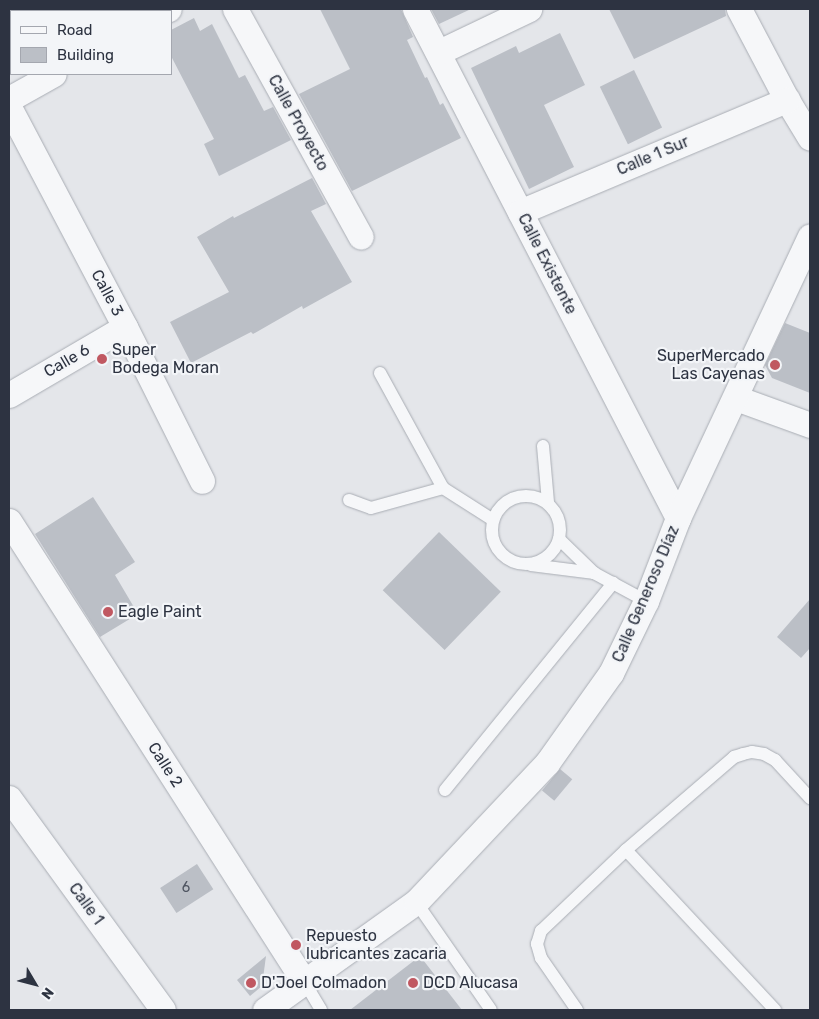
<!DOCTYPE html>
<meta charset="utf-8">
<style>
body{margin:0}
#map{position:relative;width:819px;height:1019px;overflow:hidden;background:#e4e6ea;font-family:Rubik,sans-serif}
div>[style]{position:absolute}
.building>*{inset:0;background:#bbbfc6;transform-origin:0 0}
.roads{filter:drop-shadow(0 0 1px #a9adb4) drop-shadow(0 0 1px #a9adb4)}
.lane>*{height:12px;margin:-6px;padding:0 6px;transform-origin:6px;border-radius:6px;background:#f6f7f9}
.lane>.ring{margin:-6px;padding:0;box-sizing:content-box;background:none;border:12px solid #f6f7f9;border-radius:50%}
.street>*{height:25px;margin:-12.5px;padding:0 12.5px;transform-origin:12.5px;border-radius:12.5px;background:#f6f7f9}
.dots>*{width:14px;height:14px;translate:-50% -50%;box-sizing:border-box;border:2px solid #f3f5f8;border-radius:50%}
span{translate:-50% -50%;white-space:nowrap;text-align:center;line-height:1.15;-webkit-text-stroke:4.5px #f3f5f8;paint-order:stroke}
.number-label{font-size:14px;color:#505662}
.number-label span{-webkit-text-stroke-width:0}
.street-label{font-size:16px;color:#2d3341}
.poi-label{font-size:16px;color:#2d3341}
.left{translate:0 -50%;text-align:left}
.right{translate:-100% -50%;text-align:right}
.frame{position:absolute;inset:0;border:10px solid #2d3341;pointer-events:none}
.legend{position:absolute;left:10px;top:10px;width:162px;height:65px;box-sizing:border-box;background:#f3f5f8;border:1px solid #a4a7af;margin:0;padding:6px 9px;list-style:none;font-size:15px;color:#2d3341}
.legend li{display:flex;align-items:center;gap:10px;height:25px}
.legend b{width:25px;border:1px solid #a4a7af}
.north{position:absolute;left:10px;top:959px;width:50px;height:50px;-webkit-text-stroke:4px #f3f5f8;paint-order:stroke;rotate:127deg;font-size:14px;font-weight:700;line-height:20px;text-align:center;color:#2d3341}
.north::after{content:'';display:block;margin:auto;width:18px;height:22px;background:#2d3341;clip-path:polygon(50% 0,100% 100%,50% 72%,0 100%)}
</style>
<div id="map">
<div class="building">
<div style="clip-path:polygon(320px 9px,401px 9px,413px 37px,407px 40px,425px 78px,427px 77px,440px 105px,443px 103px,461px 138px,352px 191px,299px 94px,350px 69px)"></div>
<div style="clip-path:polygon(431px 9px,471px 9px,439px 24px)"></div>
<div style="clip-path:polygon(609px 9px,725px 9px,726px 16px,634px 59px)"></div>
<div style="clip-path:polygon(194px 18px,200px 31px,212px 24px,239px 78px,245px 75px,264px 111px,273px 107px,291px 140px,219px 176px,204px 144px,214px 139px,171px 56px,171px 30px)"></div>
<div style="clip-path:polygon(560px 33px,585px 85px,544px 105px,574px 167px,529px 189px,471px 68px,516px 46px,519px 53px)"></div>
<div style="left:634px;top:70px;width:64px;height:38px;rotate:64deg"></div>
<div style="clip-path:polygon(312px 178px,326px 204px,311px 211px,352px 282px,303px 309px,302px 306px,253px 334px,251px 332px,191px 363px,170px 322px,229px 292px,197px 237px,233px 216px,234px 218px)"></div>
<div style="clip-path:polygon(785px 323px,810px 333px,810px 393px,772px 378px,765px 365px)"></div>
<div style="clip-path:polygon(93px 497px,135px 562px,115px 575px,138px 614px,100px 637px,35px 534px)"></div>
<div style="left:439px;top:532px;width:86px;height:81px;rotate:44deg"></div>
<div style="clip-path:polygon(810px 599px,810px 648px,801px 658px,777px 637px)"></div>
<div style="left:560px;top:769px;width:16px;height:28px;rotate:40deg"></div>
<div style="left:197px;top:864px;width:30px;height:44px;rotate:57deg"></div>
<div style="clip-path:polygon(266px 956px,262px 986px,250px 996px,237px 980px)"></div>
<div style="clip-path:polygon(420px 956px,462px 1010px,350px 1010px)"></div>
</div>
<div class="roads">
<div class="lane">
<div style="left:380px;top:373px;width:131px;rotate:61.3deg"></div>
<div style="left:543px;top:446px;width:56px;rotate:84.9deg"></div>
<div class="ring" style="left:492px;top:496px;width:56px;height:56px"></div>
<div style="left:349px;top:500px;width:23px;rotate:20deg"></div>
<div style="left:371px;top:508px;width:75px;rotate:-15.5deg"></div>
<div style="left:443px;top:488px;width:59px;rotate:32.6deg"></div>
<div style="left:559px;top:539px;width:49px;rotate:44.2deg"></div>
<div style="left:531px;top:565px;width:64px;rotate:7.2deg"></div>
<div style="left:594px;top:573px;width:59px;rotate:28.3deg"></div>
<div style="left:445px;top:790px;width:267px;rotate:-50.9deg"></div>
<div style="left:626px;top:850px;width:219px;rotate:47deg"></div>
<div style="left:416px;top:902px;width:131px;rotate:55.2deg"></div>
<div style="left:305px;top:983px;width:31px;rotate:59deg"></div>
<div style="left:577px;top:1010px;width:63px;rotate:-124.7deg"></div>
<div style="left:541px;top:958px;width:15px;rotate:-106deg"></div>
<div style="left:537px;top:944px;width:14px;rotate:-73deg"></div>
<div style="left:541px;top:931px;width:117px;rotate:-43.6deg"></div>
<div style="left:626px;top:850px;width:143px;rotate:-40.7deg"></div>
<div style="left:734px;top:757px;width:9px;rotate:-18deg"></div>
<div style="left:743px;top:754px;width:9px;rotate:-13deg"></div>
<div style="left:752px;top:752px;width:12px;rotate:9deg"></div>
<div style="left:764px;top:754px;width:13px;rotate:29deg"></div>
<div style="left:775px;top:760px;width:52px;rotate:47.4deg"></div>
</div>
<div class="street">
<div style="left:235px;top:9px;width:260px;rotate:61.1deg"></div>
<div style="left:415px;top:9px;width:573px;rotate:62.67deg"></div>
<div style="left:739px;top:9px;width:103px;rotate:62.2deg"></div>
<div style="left:787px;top:100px;width:44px;rotate:58.8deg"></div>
<div style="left:164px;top:11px;width:5px;rotate:-22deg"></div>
<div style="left:439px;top:52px;width:100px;rotate:-25.5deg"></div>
<div style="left:9px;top:99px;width:51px;rotate:-29.1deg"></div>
<div style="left:9px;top:107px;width:249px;rotate:62.2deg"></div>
<div style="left:125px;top:327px;width:172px;rotate:63.4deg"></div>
<div style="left:520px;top:212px;width:290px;rotate:-22.8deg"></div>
<div style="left:9px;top:395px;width:134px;rotate:-30.4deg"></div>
<div style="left:736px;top:398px;width:79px;rotate:20deg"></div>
<div style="left:9px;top:521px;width:549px;rotate:57.35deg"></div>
<div style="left:9px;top:798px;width:262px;rotate:54deg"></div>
<div style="left:265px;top:1010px;width:186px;rotate:-35.6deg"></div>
<div style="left:416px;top:902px;width:191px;rotate:-46.7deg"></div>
<div style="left:547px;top:763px;width:110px;rotate:-54.6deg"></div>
<div style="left:611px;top:673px;width:80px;rotate:-64.1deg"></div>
<div style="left:646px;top:601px;width:89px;rotate:-68.9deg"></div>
<div style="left:678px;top:518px;width:311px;rotate:-64.9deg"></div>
</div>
</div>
<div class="dots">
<div style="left:102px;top:359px;background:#c05861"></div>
<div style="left:775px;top:365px;background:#c05861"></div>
<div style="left:108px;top:612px;background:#c05861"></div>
<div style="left:296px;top:945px;background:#c05861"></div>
<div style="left:251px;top:983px;background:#c05861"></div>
<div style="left:413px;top:983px;background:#c05861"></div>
</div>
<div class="number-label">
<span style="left:186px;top:888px">6</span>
</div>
<div class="street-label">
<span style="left:298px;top:123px;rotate:61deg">Calle Proyecto</span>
<span style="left:653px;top:156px;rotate:-23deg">Calle 1 Sur</span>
<span style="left:547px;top:264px;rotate:63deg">Calle Existente</span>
<span style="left:107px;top:293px;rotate:62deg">Calle 3</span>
<span style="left:67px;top:361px;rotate:-30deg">Calle 6</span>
<span style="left:646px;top:594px;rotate:-67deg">Calle Generoso Díaz</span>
<span style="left:165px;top:765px;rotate:57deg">Calle 2</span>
<span style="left:86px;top:904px;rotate:54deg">Calle 1</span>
</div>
<div class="poi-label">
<span class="left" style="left:112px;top:359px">Super<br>Bodega Moran</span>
<span class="right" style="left:765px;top:365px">SuperMercado<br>Las Cayenas</span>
<span class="left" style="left:118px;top:612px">Eagle Paint</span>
<span class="left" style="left:306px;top:945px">Repuesto<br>lubricantes zacaria</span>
<span class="left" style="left:261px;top:983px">D'Joel Colmadon</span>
<span class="left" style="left:423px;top:983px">DCD Alucasa</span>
</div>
<div class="frame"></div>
<ul class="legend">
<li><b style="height:6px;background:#f6f7f9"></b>Road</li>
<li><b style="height:14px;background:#bbbfc6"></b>Building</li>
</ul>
<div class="north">N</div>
</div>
